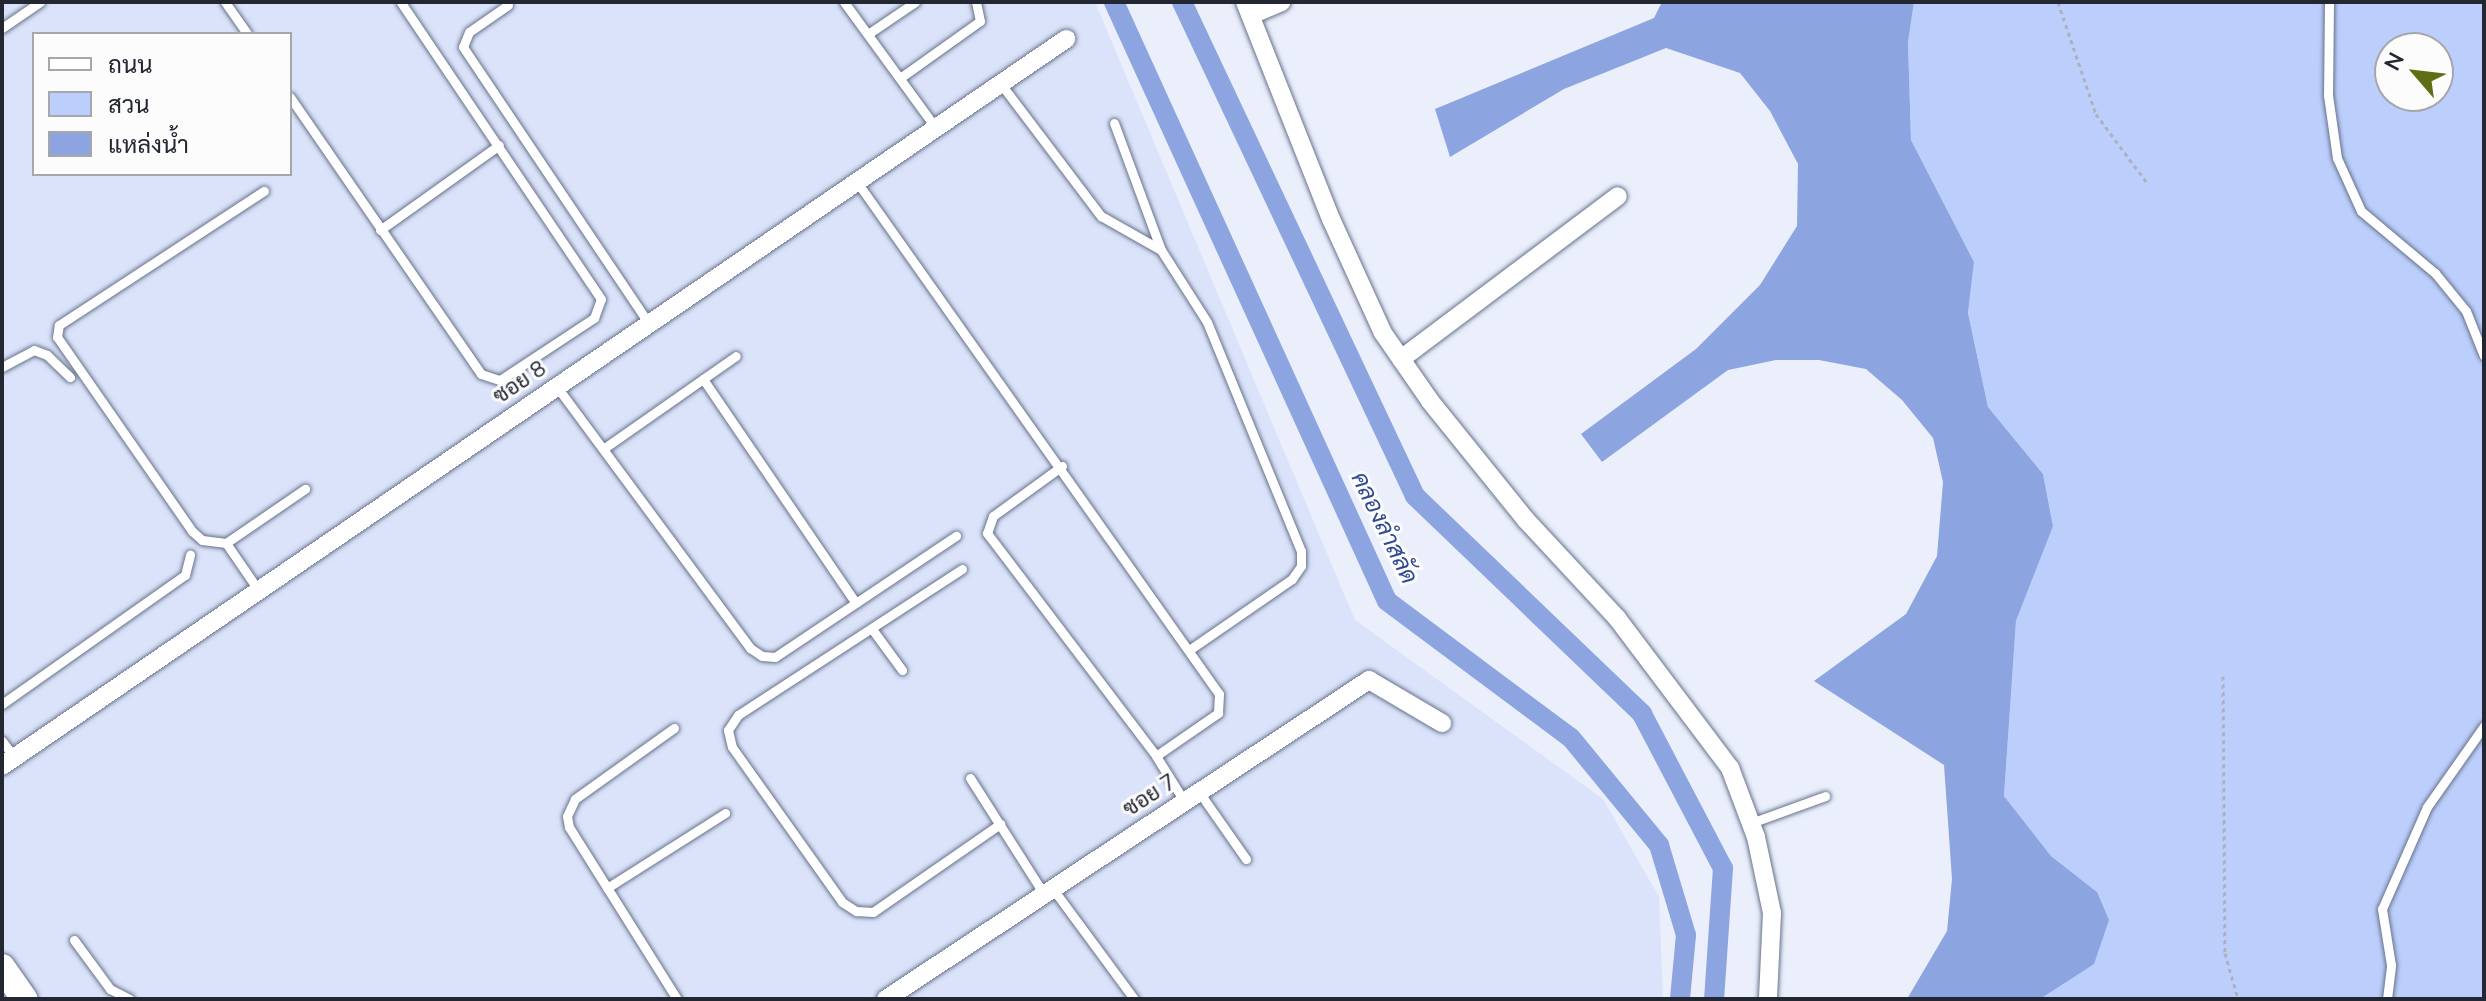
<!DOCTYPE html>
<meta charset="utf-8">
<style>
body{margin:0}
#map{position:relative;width:2486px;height:1001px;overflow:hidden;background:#eaeffb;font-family:"Nunito Sans",Sarabun,sans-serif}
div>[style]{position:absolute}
.built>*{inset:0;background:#dae3f9}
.green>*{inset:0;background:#bccffc}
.water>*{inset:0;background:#8ca4e0}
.canal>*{height:20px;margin:-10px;padding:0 10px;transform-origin:10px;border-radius:10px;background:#8ca4e0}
.path>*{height:3px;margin-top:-1.5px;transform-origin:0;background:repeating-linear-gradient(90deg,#acb1bc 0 4px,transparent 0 8px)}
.roads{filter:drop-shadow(0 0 2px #67728c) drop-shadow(0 0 2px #67728c)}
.service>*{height:9px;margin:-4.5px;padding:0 4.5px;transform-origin:4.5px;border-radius:4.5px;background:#fff}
.minor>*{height:18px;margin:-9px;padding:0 9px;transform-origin:9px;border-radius:9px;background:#fff}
.secondary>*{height:26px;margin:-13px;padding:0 13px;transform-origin:13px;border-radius:13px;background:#fff}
span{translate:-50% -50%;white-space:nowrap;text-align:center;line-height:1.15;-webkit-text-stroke:6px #fcfcfc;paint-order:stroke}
.street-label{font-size:22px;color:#232732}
.water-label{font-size:24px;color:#324a92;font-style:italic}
.frame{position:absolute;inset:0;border:4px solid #232732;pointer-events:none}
.legend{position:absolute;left:32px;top:32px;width:260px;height:144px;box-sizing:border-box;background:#fcfcfc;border:2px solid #a5a7ab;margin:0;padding:10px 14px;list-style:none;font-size:24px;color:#232732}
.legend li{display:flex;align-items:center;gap:16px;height:40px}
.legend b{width:40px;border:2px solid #a5a7ab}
.north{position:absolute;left:2374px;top:32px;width:80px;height:80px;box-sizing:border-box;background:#fcfcfc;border:2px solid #a5a7ab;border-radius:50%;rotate:298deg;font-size:22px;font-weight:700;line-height:32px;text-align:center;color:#232732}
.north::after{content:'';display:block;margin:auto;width:28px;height:36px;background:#616d15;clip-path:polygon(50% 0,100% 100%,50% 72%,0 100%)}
</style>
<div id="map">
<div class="built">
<div style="clip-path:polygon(evenodd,2px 2px,1095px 2px,1355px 620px,1603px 799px,1659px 897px,1663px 999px,2px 999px,2px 2px,34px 34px,290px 34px,290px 174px,34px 174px,34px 34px)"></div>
</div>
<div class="green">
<div style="clip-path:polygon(evenodd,1914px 2px,2484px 2px,2484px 999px,2040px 999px,2097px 892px,2051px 856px,2004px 796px,2016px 621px,2053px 525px,2043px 474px,1988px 407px,1968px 313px,1974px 262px,1911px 140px,1908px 42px,1914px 2px,2390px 48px,2438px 48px,2438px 96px,2390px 96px,2390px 48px)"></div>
</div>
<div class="water">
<div style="clip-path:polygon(1662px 2px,1914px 2px,1908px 42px,1911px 140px,1974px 262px,1968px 313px,1988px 407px,2043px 474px,2053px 526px,2016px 621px,2004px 796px,2051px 856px,2097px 892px,2109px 920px,2094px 964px,2040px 999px,1907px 999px,1947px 931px,1952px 879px,1944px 765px,1814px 681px,1906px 614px,1937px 556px,1943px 482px,1933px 438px,1902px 400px,1866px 369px,1819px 360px,1776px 360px,1728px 370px,1602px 462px,1581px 434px,1696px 349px,1760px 285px,1797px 226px,1798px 164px,1770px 111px,1740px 73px,1666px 48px,1564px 89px,1450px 157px,1435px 109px,1654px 18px)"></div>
</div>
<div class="canal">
<div style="left:1114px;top:2px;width:658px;rotate:65.5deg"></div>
<div style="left:1387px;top:601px;width:229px;rotate:36.7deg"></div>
<div style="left:1571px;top:738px;width:139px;rotate:50.6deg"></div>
<div style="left:1659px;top:845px;width:94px;rotate:73.3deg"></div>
<div style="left:1686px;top:935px;width:64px;rotate:95.4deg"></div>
<div style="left:1182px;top:2px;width:546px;rotate:64.75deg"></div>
<div style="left:1415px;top:496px;width:315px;rotate:43.8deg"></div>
<div style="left:1642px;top:714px;width:174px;rotate:62.3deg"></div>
<div style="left:1723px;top:868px;width:131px;rotate:93.9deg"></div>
</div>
<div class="path">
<div style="left:2058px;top:2px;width:118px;rotate:71.3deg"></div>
<div style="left:2096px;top:114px;width:87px;rotate:53.4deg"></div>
<div style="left:2223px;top:676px;width:277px;rotate:89.6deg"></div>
<div style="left:2225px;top:953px;width:48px;rotate:74.2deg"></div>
</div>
<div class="roads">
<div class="service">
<div style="left:225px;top:2px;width:39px;rotate:55deg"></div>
<div style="left:844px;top:2px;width:156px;rotate:53.9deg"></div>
<div style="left:2329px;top:2px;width:93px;rotate:90.6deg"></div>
<div style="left:2328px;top:95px;width:64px;rotate:81.9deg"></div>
<div style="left:2337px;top:158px;width:58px;rotate:65.6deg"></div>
<div style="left:2361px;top:211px;width:97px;rotate:40deg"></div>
<div style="left:2435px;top:273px;width:49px;rotate:50.8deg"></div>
<div style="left:2466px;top:311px;width:48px;rotate:68.2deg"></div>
<div style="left:508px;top:5px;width:47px;rotate:145.3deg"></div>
<div style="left:469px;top:32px;width:16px;rotate:112deg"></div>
<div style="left:463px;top:47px;width:334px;rotate:56.1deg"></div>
<div style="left:2px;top:28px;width:46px;rotate:-34.4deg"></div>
<div style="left:868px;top:34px;width:57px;rotate:-34.2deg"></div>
<div style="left:900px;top:78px;width:98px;rotate:-35.5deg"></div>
<div style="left:980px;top:21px;width:19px;rotate:-102deg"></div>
<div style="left:1001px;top:84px;width:166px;rotate:52.9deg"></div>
<div style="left:1101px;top:216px;width:69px;rotate:29.5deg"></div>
<div style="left:1161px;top:250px;width:85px;rotate:57.4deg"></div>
<div style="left:1207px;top:322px;width:248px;rotate:67.7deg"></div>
<div style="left:1301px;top:551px;width:15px;rotate:90deg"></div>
<div style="left:1301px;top:566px;width:16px;rotate:125deg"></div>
<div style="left:1292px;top:579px;width:125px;rotate:145.4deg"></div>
<div style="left:290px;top:97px;width:336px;rotate:55.4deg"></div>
<div style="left:481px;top:374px;width:20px;rotate:18deg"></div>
<div style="left:500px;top:380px;width:113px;rotate:-33.4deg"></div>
<div style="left:594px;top:318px;width:20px;rotate:-70deg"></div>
<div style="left:601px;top:299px;width:358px;rotate:-124deg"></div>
<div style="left:1114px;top:123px;width:135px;rotate:69.7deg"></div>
<div style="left:857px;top:182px;width:627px;rotate:54.74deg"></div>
<div style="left:1219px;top:694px;width:19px;rotate:93deg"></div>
<div style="left:1218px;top:713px;width:75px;rotate:145.3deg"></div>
<div style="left:380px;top:230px;width:146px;rotate:-35.5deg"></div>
<div style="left:2px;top:367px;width:36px;rotate:-28deg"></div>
<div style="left:34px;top:350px;width:14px;rotate:21deg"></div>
<div style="left:47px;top:355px;width:32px;rotate:44deg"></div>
<div style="left:703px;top:379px;width:271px;rotate:55.7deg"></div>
<div style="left:557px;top:387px;width:325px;rotate:53.5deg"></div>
<div style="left:750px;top:648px;width:14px;rotate:34deg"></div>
<div style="left:762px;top:656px;width:13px;rotate:4deg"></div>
<div style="left:775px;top:657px;width:218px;rotate:-33.8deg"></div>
<div style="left:603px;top:449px;width:162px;rotate:-35deg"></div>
<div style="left:1062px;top:466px;width:85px;rotate:144.1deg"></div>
<div style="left:993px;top:516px;width:18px;rotate:109deg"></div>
<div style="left:987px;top:533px;width:280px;rotate:52.8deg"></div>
<div style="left:1156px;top:756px;width:53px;rotate:58.1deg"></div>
<div style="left:226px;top:543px;width:96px;rotate:-34.4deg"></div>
<div style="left:962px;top:569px;width:267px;rotate:146.9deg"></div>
<div style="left:738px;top:715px;width:18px;rotate:124deg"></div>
<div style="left:728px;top:730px;width:17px;rotate:77deg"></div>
<div style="left:732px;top:747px;width:190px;rotate:54.6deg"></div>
<div style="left:842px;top:902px;width:17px;rotate:33deg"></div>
<div style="left:856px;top:911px;width:17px;rotate:3deg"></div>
<div style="left:873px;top:912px;width:155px;rotate:-34.7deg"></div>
<div style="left:259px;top:591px;width:58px;rotate:-124.5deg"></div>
<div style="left:226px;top:543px;width:24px;rotate:-173deg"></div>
<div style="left:202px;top:540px;width:13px;rotate:-138deg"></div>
<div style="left:192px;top:531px;width:236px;rotate:-124.8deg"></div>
<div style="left:57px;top:337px;width:12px;rotate:-81deg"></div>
<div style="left:59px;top:325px;width:245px;rotate:-33.2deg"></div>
<div style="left:872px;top:629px;width:51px;rotate:53.8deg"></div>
<div style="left:2px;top:704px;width:224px;rotate:-35.2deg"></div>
<div style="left:185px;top:575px;width:21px;rotate:-76deg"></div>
<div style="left:674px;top:728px;width:122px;rotate:144.4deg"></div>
<div style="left:575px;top:799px;width:19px;rotate:115deg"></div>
<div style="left:567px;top:816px;width:11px;rotate:80deg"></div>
<div style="left:569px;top:827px;width:203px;rotate:57.9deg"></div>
<div style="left:2px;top:741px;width:20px;rotate:53deg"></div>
<div style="left:970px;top:778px;width:138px;rotate:57.5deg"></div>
<div style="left:1199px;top:792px;width:82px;rotate:55deg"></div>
<div style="left:1751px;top:823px;width:79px;rotate:-20deg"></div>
<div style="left:607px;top:888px;width:140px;rotate:-32.4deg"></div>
<div style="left:1053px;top:889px;width:137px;rotate:53.6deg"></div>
<div style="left:74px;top:940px;width:61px;rotate:53.7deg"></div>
<div style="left:110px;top:989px;width:22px;rotate:27deg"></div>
<div style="left:2387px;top:999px;width:34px;rotate:-83deg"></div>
<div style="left:2391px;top:965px;width:57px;rotate:-99.1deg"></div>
<div style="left:2382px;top:909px;width:111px;rotate:-66.2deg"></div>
<div style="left:2427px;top:807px;width:99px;rotate:-54.9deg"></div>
</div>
<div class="minor">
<div style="left:1245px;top:2px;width:233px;rotate:68.4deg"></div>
<div style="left:1331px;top:219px;width:125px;rotate:65.5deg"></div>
<div style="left:1383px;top:333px;width:83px;rotate:55.3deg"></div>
<div style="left:1430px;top:401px;width:153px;rotate:51.1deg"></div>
<div style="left:1526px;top:520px;width:134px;rotate:47.1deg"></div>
<div style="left:1617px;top:618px;width:188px;rotate:53deg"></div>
<div style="left:1730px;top:768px;width:74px;rotate:69.4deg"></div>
<div style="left:1756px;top:837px;width:78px;rotate:78.1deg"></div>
<div style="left:1772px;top:913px;width:86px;rotate:92.7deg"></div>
<div style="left:1251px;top:15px;width:33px;rotate:-23deg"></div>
<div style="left:1401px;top:359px;width:271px;rotate:-36.9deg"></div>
<div style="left:2px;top:766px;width:1289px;rotate:-34.34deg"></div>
<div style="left:886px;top:999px;width:579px;rotate:-33.44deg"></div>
<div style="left:1369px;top:680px;width:85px;rotate:30.5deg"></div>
</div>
<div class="secondary">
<div style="left:2px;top:967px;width:39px;rotate:55deg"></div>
</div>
</div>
<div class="street-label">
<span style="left:520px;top:383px;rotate:-34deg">ซอย 8</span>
<span style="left:1150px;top:796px;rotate:-33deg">ซอย 7</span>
</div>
<div class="water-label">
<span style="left:1384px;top:528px;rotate:64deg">คลองลำสลัด</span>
</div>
<div class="frame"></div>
<ul class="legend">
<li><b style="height:10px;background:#fff"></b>ถนน</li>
<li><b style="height:22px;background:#bccffc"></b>สวน</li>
<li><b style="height:22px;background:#8ca4e0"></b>แหล่งน้ำ</li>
</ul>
<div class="north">N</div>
</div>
